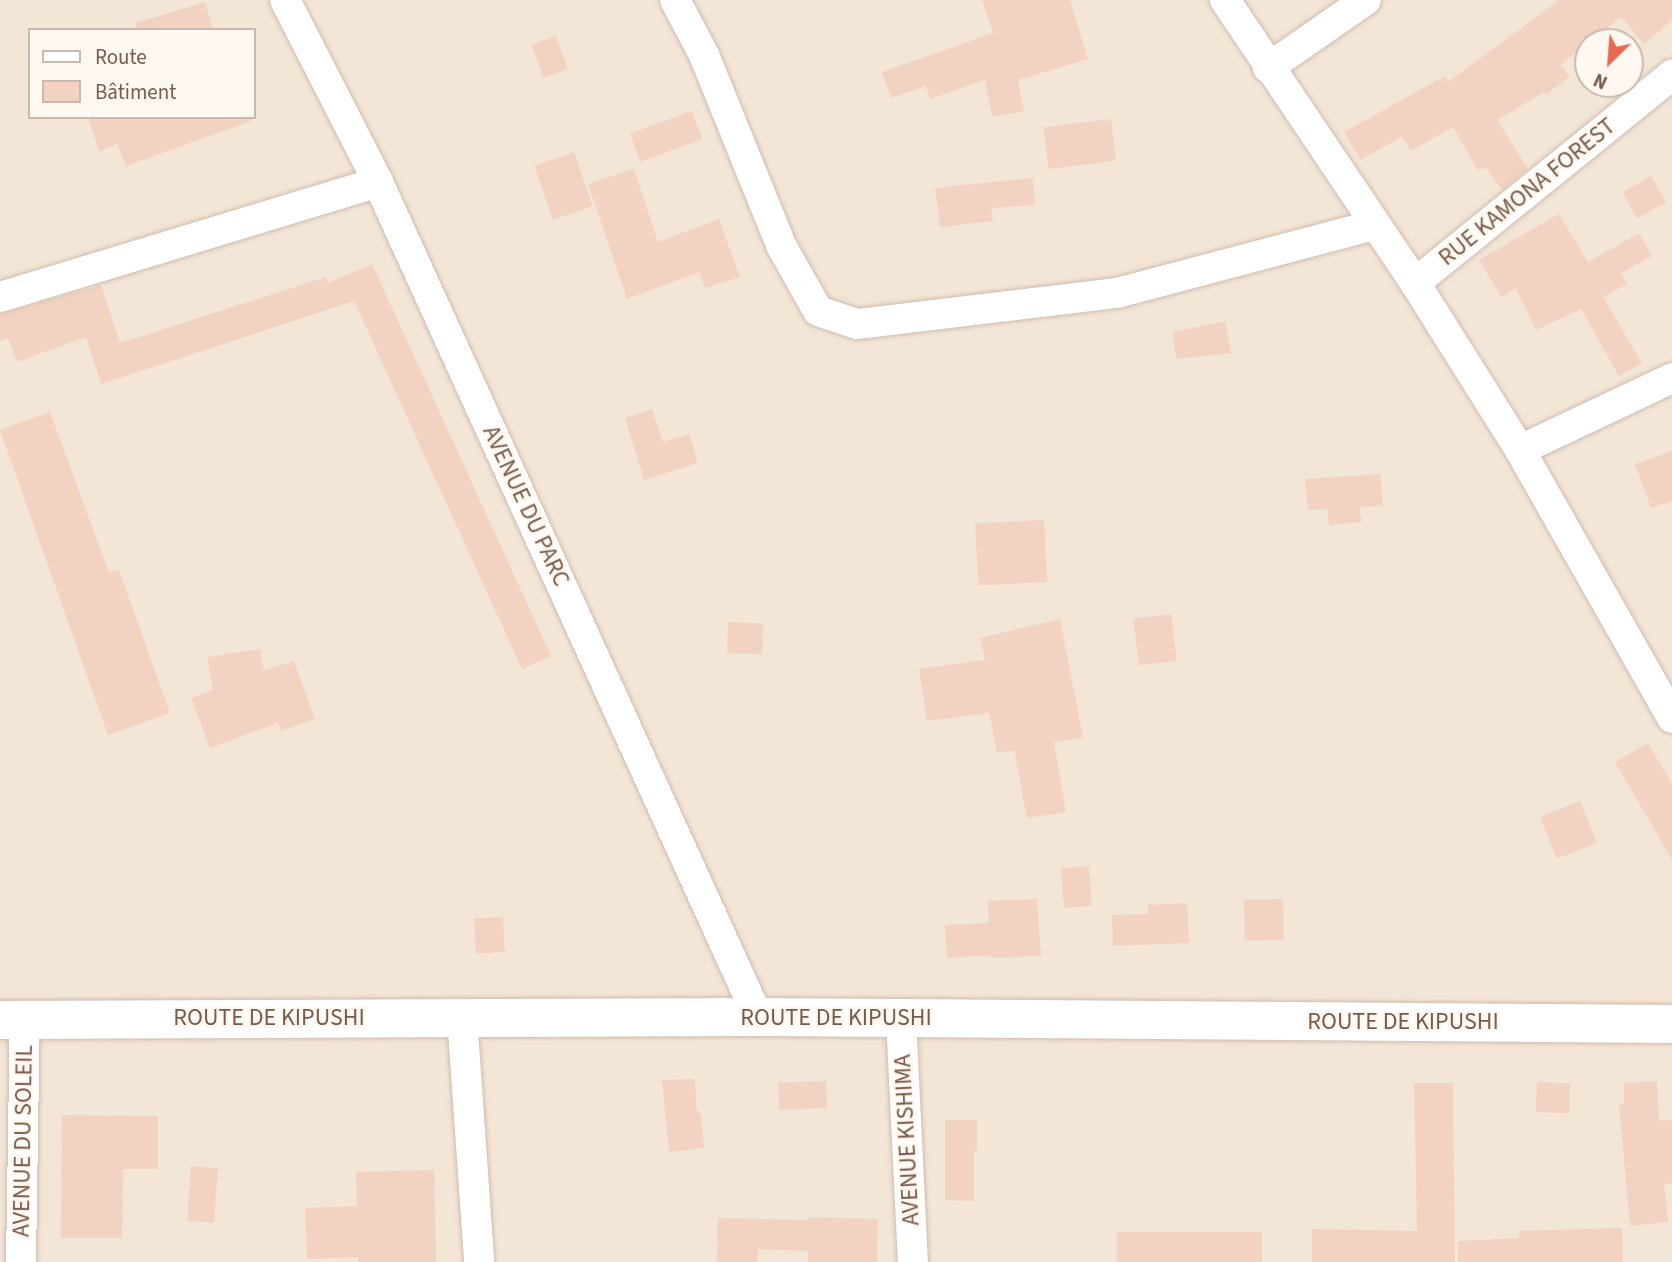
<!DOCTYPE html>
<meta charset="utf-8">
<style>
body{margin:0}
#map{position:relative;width:1672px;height:1262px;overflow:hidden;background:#fdf4e9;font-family:"Source Sans 3",sans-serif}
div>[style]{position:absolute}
.residential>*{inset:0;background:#f4e6d7}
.building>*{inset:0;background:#f2d2c0;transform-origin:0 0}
.roads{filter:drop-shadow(0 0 2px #cfbcae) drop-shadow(0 0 2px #cfbcae)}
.street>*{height:30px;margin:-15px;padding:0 15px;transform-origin:15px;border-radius:15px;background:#fff}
.secondary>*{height:38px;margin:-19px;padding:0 19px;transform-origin:19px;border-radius:19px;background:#fff}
span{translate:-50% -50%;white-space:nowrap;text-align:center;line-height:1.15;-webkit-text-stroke:5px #fff8f0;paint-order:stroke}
.street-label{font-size:24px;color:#785a4c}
.legend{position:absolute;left:28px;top:28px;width:228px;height:91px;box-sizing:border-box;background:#fff8f0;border:2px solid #c9b9ae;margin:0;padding:9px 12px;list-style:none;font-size:21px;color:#785a4c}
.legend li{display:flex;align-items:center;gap:14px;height:35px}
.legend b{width:35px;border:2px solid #c9b9ae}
.north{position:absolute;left:1574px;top:28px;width:70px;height:70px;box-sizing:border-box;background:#fff8f0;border:2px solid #c9b9ae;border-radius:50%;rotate:205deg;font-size:19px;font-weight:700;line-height:28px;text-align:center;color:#785a4c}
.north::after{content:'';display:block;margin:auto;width:24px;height:32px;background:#e66a4f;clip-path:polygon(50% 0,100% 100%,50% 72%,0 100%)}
</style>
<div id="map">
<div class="residential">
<div style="clip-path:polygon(evenodd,0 0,1672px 0,1672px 1262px,0 1262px,0 0,30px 30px,254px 30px,254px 117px,30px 117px,30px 30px,0 0,1588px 42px,1630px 42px,1630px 84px,1588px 84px,1588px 42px)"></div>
</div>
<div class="building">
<div style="clip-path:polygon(982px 0,1070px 0,1088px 59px,1018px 80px,1024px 111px,992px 117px,985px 80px,930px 99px,926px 86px,891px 98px,882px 72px,993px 33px)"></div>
<div style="clip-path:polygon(1559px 0,1672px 0,1672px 20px,1644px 44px,1621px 17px,1560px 65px,1570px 76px,1546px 95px,1544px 92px,1497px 120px,1528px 169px,1502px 190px,1486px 167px,1478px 171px,1453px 127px,1411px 151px,1402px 137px,1360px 160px,1344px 132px,1445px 76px,1448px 82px)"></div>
<div style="clip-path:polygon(205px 2px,213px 30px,137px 30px,136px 23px)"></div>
<div style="left:556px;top:36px;width:35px;height:26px;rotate:70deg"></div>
<div style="left:692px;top:111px;width:30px;height:66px;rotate:70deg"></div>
<div style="clip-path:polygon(88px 117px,250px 117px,251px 121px,126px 166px,117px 144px,99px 151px)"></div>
<div style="left:1111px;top:119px;width:42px;height:68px;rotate:83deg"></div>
<div style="left:574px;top:152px;width:57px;height:42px;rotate:71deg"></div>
<div style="clip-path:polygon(634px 169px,658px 242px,719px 219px,740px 277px,705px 288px,699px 272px,627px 299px,588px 184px)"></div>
<div style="left:1651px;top:176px;width:30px;height:33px;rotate:60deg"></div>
<div style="clip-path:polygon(1033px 178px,1035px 205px,991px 208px,993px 221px,940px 227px,935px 188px)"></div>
<div style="clip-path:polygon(1559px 214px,1588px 262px,1639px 233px,1652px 256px,1621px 273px,1627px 284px,1603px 297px,1642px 363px,1619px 376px,1581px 309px,1536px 330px,1516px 288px,1501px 297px,1479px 260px)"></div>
<div style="clip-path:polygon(372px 264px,551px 656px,522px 669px,354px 301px,101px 384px,86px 337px,17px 362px,8px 338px,0 341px,0 314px,101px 285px,120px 343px,326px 277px,328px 283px)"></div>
<div style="clip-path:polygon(1225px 321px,1231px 353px,1176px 359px,1173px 332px)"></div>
<div style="clip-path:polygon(652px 409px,663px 442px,689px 434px,698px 463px,644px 480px,625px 418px)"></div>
<div style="clip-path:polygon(50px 412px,109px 573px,119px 570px,170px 713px,108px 735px,0 430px)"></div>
<div style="clip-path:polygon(1672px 451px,1672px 501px,1651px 508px,1635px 464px)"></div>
<div style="clip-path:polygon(1380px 474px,1383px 506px,1360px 507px,1361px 522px,1329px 525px,1327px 509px,1308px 510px,1305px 479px)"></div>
<div style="left:1044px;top:520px;width:62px;height:69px;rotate:87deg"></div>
<div style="left:1171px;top:614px;width:47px;height:38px;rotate:83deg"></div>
<div style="clip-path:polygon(1060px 619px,1083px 737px,1054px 742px,1066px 812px,1027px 818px,1014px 750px,997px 753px,989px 713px,927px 721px,919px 669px,985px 660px,980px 638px)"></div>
<div style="left:728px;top:622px;width:35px;height:31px;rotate:2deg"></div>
<div style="clip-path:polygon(260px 649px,264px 671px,294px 661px,315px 719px,281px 731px,278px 723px,210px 748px,191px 698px,213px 690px,207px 657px)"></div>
<div style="clip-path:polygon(1648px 743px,1672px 784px,1672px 860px,1615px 762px)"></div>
<div style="left:1580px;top:801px;width:45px;height:43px;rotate:68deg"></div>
<div style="left:1089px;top:866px;width:40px;height:28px;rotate:86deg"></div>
<div style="clip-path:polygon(1037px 899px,1041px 956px,991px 958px,991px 955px,947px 958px,945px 925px,989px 923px,988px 901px)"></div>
<div style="left:1283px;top:899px;width:41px;height:39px;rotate:89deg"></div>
<div style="clip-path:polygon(1187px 903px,1189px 943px,1113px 946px,1112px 915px,1148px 914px,1148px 905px)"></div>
<div style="left:503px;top:917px;width:35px;height:29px;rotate:87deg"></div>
<div style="clip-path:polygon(695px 1079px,697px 1113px,701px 1113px,704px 1148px,669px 1152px,662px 1080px)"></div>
<div style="left:826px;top:1081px;width:27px;height:48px;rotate:88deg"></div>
<div style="clip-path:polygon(1657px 1081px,1659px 1121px,1672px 1120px,1672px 1183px,1664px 1184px,1668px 1222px,1630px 1226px,1619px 1105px,1624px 1104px,1624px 1083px)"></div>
<div style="left:1537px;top:1082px;width:33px;height:30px;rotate:2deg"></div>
<div style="clip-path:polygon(1414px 1083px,1453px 1083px,1455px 1262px,1312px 1262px,1312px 1229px,1417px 1231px)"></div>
<div style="clip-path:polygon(62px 1115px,158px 1116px,158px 1169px,123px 1169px,122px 1238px,61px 1238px)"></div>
<div style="clip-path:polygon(945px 1120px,977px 1120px,977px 1151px,974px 1151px,974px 1201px,945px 1200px)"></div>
<div style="left:191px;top:1166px;width:27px;height:55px;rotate:4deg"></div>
<div style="clip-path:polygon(434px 1170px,436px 1262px,359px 1262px,358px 1257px,307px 1259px,305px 1208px,357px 1206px,356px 1172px)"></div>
<div style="clip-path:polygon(809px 1217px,878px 1219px,877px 1262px,808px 1262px,808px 1251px,758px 1249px,757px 1262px,717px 1262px,718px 1218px,809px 1220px)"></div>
<div style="clip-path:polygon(1622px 1228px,1623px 1262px,1458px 1262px,1458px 1241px,1519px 1238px,1519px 1231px)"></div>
<div style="left:1262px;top:1232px;width:30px;height:145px;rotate:90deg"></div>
</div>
<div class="roads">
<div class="street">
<div style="left:285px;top:0;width:204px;rotate:62.9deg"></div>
<div style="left:378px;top:182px;width:917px;rotate:65.53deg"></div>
<div style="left:675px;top:0;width:62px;rotate:62.2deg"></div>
<div style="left:704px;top:55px;width:207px;rotate:67.9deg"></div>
<div style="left:782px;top:247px;width:73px;rotate:60.6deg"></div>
<div style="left:818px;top:311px;width:41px;rotate:18.4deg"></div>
<div style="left:857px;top:324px;width:262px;rotate:-6.8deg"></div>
<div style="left:1117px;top:293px;width:266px;rotate:-14.8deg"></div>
<div style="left:1225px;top:0;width:341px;rotate:56.1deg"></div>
<div style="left:1415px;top:283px;width:197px;rotate:57.8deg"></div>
<div style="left:1520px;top:450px;width:308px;rotate:60.4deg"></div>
<div style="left:1268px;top:68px;width:119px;rotate:-34.8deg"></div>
<div style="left:1415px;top:283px;width:331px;rotate:-39deg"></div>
<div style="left:0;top:297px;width:395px;rotate:-16.9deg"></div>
<div style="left:1520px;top:450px;width:168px;rotate:-25.3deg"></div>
<div style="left:462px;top:1016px;width:247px;rotate:86deg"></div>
<div style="left:901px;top:1018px;width:244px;rotate:87.2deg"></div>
<div style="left:21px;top:1262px;width:242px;rotate:-89.1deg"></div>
</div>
<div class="secondary">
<div style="left:0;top:1020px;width:758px;rotate:-0.23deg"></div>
<div style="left:758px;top:1017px;width:914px;rotate:0.44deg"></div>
</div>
</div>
<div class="street-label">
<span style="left:1527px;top:192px;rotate:-39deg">RUE KAMONA FOREST</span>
<span style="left:526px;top:506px;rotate:65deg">AVENUE DU PARC</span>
<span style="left:269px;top:1018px">ROUTE DE KIPUSHI</span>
<span style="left:836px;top:1018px">ROUTE DE KIPUSHI</span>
<span style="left:1403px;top:1022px">ROUTE DE KIPUSHI</span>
<span style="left:907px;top:1140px;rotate:-93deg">AVENUE KISHIMA</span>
<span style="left:23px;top:1141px;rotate:-89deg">AVENUE DU SOLEIL</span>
</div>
<ul class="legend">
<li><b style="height:9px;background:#fff"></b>Route</li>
<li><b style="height:19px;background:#f2d2c0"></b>Bâtiment</li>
</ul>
<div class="north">N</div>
</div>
